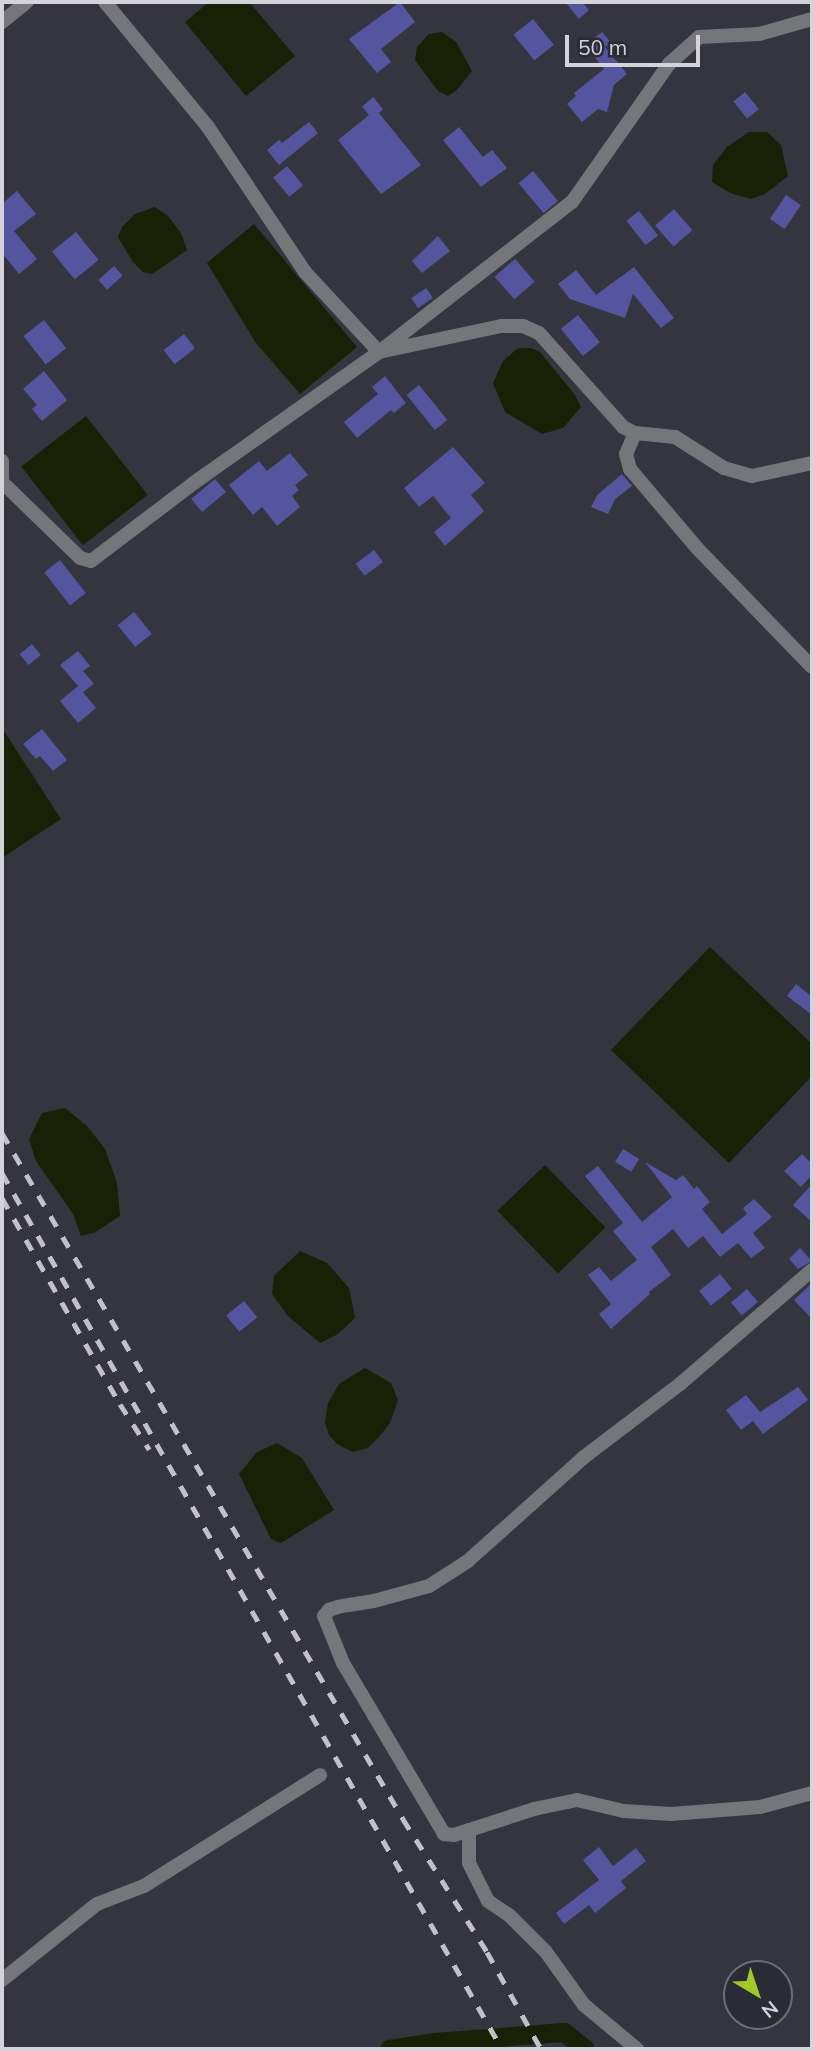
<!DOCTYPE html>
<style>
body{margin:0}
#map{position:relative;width:814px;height:2051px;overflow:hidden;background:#34353e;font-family:Mulish,sans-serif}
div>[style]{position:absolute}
.water>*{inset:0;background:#182005;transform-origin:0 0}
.canal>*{height:19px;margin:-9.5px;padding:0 9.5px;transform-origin:9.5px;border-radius:9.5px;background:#182005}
.building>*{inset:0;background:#54559e;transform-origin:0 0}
.street>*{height:14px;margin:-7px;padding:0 7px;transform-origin:7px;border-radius:7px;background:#75767a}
.rail>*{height:5px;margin-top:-2.5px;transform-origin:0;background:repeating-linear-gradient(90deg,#c1c1c7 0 12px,transparent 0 24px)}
span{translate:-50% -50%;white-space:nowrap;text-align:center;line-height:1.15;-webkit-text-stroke:6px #2a2b34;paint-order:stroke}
.frame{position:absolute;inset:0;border:4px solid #d3d3d9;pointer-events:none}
.north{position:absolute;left:723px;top:1960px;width:70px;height:70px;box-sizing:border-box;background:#2a2b34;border:2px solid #6e6e76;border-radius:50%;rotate:141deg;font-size:19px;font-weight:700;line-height:28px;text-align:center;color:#d3d3d9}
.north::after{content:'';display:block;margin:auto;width:24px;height:32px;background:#a1c929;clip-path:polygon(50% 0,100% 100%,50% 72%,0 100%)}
.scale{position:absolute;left:565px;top:35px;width:135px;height:32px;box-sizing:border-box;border:4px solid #d3d3d9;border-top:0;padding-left:9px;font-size:21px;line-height:24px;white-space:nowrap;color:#d3d3d9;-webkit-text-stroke:5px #2a2b34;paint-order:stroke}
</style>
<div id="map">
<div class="water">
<div style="clip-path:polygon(209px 2px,249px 2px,295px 56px,246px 96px,185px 22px)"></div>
<div style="clip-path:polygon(442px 32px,456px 42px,472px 71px,457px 90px,448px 96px,438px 91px,415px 60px,417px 47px,429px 34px)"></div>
<div style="clip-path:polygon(749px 132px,767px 132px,781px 145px,788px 176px,765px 194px,751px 199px,730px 193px,712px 182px,713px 165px,727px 147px)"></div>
<div style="clip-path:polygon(155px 207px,168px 216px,181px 233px,187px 250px,152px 274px,143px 272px,133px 262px,118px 237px,122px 227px,135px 214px)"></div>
<div style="clip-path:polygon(254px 224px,357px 347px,300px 394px,256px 343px,207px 263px)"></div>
<div style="clip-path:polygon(518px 348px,531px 348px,540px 352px,575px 395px,581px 407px,563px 428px,542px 434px,505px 412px,493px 383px,503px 361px)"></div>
<div style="left:86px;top:416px;width:100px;height:82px;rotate:52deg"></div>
<div style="clip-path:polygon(2px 728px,61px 819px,2px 858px)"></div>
<div style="clip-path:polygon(710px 947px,812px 1044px,812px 1076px,729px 1163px,611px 1050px)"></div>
<div style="clip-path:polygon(65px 1108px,87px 1126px,105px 1149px,117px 1183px,120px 1216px,94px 1233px,81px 1236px,73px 1214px,36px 1161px,29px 1139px,42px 1113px)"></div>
<div style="left:545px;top:1165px;width:87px;height:66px;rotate:46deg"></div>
<div style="clip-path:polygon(300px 1251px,327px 1263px,349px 1288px,355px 1318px,338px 1334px,320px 1343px,288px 1316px,272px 1294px,274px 1276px)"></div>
<div style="clip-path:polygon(365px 1368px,391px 1383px,398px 1400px,390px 1423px,378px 1438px,368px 1448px,353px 1452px,337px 1444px,329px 1435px,325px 1423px,328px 1403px,339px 1384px)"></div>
<div style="clip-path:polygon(277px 1443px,302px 1458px,334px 1510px,281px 1543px,271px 1539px,239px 1474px,257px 1452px)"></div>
</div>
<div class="canal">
<div style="left:389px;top:2049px;width:46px;rotate:-8.8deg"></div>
<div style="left:434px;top:2042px;width:130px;rotate:-4.4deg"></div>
<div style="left:564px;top:2032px;width:27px;rotate:39deg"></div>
</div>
<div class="building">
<div style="clip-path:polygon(400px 2px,415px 22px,381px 49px,391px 62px,377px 73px,349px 39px)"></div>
<div style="clip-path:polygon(565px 2px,582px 2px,589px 10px,579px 19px)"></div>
<div style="left:533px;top:19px;width:33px;height:25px;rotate:51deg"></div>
<div style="clip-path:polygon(602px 32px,611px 43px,605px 47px,627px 74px,614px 85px,607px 112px,598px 109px,582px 122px,567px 104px,576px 96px,574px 93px,604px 69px,585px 45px)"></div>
<div style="left:745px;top:92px;width:22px;height:15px;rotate:51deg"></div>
<div style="clip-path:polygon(373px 97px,383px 109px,379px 113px,421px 165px,381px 194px,338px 140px,369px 115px,362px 107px)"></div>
<div style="clip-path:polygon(309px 122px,318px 133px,279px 165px,267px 150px,279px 140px,282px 143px)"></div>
<div style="clip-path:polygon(459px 127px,483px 157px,492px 150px,507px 168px,481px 187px,443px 140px)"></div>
<div style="left:287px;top:166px;width:25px;height:18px;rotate:50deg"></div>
<div style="left:533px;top:171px;width:39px;height:19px;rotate:50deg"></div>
<div style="clip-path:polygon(17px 191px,36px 214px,14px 231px,37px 259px,19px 274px,2px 253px,2px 204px)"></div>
<div style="left:786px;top:195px;width:18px;height:29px;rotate:34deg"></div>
<div style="left:674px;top:209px;width:28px;height:25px;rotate:49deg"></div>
<div style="left:639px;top:211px;width:31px;height:16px;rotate:52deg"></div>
<div style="left:76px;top:232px;width:36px;height:31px;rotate:51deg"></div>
<div style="clip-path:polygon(438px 236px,450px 251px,422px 273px,412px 261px)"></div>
<div style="left:515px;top:259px;width:30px;height:27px;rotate:49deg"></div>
<div style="left:114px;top:266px;width:13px;height:21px;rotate:48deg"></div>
<div style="clip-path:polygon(634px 267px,674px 318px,661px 328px,633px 294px,625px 318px,570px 299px,558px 284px,576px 270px,596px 295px)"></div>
<div style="left:426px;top:288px;width:12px;height:18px;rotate:55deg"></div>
<div style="left:578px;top:315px;width:35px;height:22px;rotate:51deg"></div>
<div style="left:44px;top:320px;width:36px;height:26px;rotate:52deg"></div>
<div style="left:184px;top:334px;width:18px;height:26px;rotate:52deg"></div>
<div style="clip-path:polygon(44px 371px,67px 400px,42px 421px,32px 409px,37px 405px,23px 389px)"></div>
<div style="clip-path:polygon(385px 376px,406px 403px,394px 413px,391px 410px,357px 438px,344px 422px,378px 394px,372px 387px)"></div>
<div style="left:419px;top:385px;width:45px;height:16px;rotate:51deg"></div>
<div style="clip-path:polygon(453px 447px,485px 483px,471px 495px,484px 511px,445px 546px,434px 532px,451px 518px,433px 496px,419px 507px,404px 488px)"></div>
<div style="clip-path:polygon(290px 453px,308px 475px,295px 485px,299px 490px,292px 496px,300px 507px,277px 526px,262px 507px,253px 515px,229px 485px,259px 461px,267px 471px)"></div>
<div style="clip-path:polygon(622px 474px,632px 486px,615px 499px,608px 514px,591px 507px,597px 495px)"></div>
<div style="left:215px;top:479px;width:17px;height:31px;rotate:50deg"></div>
<div style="left:374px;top:550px;width:15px;height:23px;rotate:53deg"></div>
<div style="left:60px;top:560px;width:42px;height:20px;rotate:52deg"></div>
<div style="left:134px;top:612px;width:28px;height:21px;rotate:51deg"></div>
<div style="left:32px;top:644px;width:14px;height:16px;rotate:51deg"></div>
<div style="clip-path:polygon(78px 651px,90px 666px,83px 671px,94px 684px,83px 692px,96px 708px,78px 723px,60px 701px,78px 686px,60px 665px)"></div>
<div style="clip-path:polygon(42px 729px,67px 760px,53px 771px,40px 756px,36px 759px,23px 744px)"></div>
<div style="clip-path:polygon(796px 984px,812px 997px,812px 1015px,787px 996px)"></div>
<div style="left:623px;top:1149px;width:19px;height:15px;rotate:32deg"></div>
<div style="clip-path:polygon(802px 1154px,812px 1164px,812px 1175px,801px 1187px,784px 1171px)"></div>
<div style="clip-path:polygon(645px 1162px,676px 1180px,683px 1175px,694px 1189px,697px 1186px,710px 1202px,702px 1209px,722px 1234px,747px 1214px,743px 1208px,754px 1199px,772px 1217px,753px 1233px,765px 1248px,751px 1258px,738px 1243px,720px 1257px,703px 1236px,688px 1248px,673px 1229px,651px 1247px,671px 1275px,649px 1292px,650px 1294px,611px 1329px,599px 1314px,611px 1304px,588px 1275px,599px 1267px,611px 1281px,637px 1260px,613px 1231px,623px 1223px,585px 1176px,598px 1166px,642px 1222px,672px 1197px)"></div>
<div style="clip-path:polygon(812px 1184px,812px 1222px,793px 1205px)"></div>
<div style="clip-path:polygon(800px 1248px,812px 1261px,798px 1269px,789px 1259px)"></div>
<div style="left:720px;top:1274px;width:19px;height:27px;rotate:51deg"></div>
<div style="clip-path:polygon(812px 1283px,812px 1319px,794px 1300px)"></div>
<div style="left:747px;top:1289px;width:17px;height:21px;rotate:50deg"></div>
<div style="left:244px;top:1301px;width:21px;height:23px;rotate:51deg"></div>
<div style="clip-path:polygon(798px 1387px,808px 1400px,763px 1434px,753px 1421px,741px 1430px,726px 1410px,746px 1395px,760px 1412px)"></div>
<div style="clip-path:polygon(599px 1847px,613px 1866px,636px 1848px,646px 1861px,621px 1881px,626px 1888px,595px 1913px,589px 1905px,564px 1924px,556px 1913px,599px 1880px,583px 1860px)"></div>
</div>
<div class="street">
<div style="left:105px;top:2px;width:162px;rotate:50.5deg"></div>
<div style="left:208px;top:127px;width:174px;rotate:56.2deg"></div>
<div style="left:305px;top:272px;width:109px;rotate:47.2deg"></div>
<div style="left:379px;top:352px;width:125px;rotate:-12deg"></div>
<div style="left:501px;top:326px;width:22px"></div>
<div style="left:523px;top:326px;width:17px;rotate:24deg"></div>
<div style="left:539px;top:333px;width:126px;rotate:48.2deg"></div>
<div style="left:623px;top:427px;width:13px;rotate:27deg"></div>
<div style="left:635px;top:433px;width:40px;rotate:5.7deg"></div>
<div style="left:675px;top:437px;width:58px;rotate:32.3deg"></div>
<div style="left:724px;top:468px;width:29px;rotate:16deg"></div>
<div style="left:752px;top:476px;width:61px;rotate:-12.2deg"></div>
<div style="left:2px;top:22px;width:32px;rotate:-39deg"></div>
<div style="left:635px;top:433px;width:23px;rotate:113deg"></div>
<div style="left:626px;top:454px;width:16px;rotate:75deg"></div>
<div style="left:630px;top:469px;width:104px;rotate:49.7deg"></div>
<div style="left:697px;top:548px;width:165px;rotate:46deg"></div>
<div style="left:2px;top:461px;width:24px;rotate:90deg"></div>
<div style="left:3px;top:483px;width:107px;rotate:44.2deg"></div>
<div style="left:80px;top:558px;width:11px;rotate:15deg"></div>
<div style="left:91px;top:561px;width:131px;rotate:-37.2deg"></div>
<div style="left:195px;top:482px;width:225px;rotate:-35.2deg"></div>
<div style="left:379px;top:352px;width:244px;rotate:-37.9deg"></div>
<div style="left:572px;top:202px;width:169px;rotate:-54.9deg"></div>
<div style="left:669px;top:64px;width:40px;rotate:-42deg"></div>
<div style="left:699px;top:37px;width:60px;rotate:-2.9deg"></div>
<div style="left:759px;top:34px;width:55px;rotate:-15.8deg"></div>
<div style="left:812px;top:1270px;width:174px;rotate:139.2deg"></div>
<div style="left:680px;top:1384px;width:122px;rotate:142.7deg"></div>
<div style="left:583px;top:1458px;width:154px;rotate:138.2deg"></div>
<div style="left:468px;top:1561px;width:46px;rotate:147.3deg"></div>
<div style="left:429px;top:1586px;width:57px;rotate:164.7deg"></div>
<div style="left:374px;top:1601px;width:36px;rotate:171deg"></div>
<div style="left:338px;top:1607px;width:9px;rotate:162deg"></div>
<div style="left:329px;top:1610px;width:8px;rotate:130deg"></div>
<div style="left:324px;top:1616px;width:51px;rotate:68deg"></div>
<div style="left:343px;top:1663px;width:199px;rotate:59.4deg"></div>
<div style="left:444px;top:1834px;width:10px;rotate:6deg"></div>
<div style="left:454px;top:1835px;width:84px;rotate:-18deg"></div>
<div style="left:534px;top:1809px;width:44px;rotate:-11.8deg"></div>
<div style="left:577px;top:1800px;width:48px;rotate:13.2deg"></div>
<div style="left:624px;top:1811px;width:47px;rotate:3.7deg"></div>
<div style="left:671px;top:1814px;width:89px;rotate:-4.5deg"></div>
<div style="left:760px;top:1807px;width:54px;rotate:-15.1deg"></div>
<div style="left:469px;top:1830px;width:33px;rotate:90deg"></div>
<div style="left:469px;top:1863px;width:42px;rotate:63.4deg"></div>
<div style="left:488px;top:1901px;width:25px;rotate:34deg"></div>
<div style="left:509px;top:1915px;width:52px;rotate:45deg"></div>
<div style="left:546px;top:1952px;width:65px;rotate:54.4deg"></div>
<div style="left:584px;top:2005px;width:69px;rotate:39.7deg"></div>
<div style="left:2px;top:1980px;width:122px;rotate:-38.7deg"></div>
<div style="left:97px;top:1904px;width:50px;rotate:-21deg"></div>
<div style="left:144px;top:1886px;width:208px;rotate:-32.2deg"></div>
</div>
<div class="rail">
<div style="left:2px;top:1133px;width:795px;rotate:59.69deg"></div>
<div style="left:403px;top:1819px;width:157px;rotate:57.7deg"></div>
<div style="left:487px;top:1952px;width:111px;rotate:60.9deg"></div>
<div style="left:2px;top:1173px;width:1009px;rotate:60.28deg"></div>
<div style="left:2px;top:1198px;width:237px;rotate:60.2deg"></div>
<div style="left:120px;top:1404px;width:54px;rotate:57.2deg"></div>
</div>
<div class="frame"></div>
<div class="north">N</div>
<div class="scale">50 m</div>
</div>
